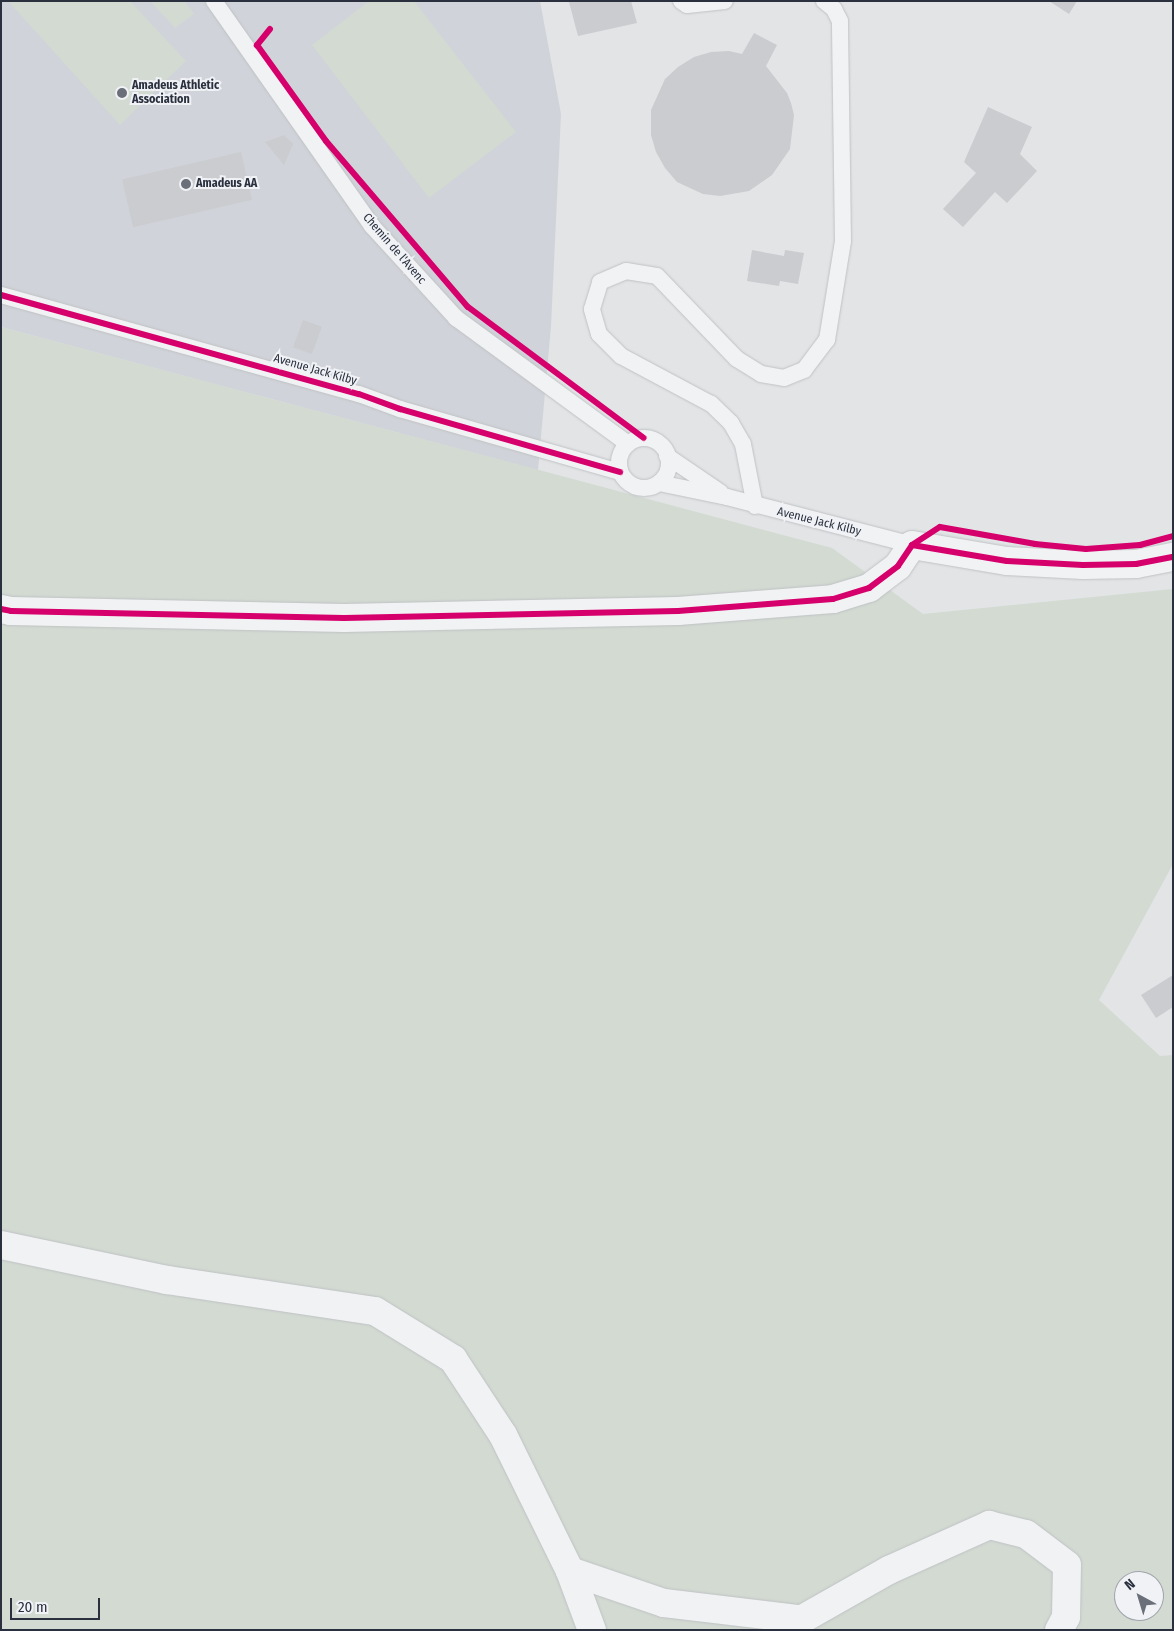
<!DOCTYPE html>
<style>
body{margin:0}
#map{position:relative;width:1174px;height:1631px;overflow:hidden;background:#e2e4e6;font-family:"Fira Sans Condensed",sans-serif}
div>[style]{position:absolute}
.built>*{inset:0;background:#d0d3d9}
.green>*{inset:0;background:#d2dad2}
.building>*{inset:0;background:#cacccf;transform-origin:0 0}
.roads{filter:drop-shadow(0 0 1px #c0c2c4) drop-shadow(0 0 1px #c0c2c4)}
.service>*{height:16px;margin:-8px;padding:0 8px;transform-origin:8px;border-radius:8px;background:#f1f2f4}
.service>.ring{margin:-8px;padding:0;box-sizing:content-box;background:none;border:16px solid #f1f2f4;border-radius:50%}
.minor>*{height:28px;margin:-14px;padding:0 14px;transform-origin:14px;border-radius:14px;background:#f1f2f4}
.tertiary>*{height:28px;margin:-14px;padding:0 14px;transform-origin:14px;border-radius:14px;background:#f1f2f4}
.cycleway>*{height:6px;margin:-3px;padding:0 3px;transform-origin:3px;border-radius:3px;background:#d6006c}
.dots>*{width:14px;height:14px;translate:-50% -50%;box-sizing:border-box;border:2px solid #f0f2f6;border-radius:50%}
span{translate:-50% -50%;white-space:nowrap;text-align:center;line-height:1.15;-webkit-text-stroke:4px #f0f2f6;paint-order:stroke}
.poi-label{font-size:12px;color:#2a303e;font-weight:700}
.left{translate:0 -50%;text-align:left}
.street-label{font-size:12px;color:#2a303e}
.frame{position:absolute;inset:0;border:2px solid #2a303e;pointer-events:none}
.north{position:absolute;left:1114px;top:1571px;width:50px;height:50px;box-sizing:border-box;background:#f0f2f6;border:1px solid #a1a4ac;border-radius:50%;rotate:321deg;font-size:14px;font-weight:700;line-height:20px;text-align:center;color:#2a303e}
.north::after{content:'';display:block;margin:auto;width:18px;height:22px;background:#6a6f79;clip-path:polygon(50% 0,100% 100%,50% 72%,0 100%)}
.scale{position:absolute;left:10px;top:1598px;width:90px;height:22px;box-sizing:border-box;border:2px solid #2a303e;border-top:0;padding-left:6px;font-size:15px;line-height:18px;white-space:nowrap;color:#2a303e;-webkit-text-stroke:4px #f0f2f6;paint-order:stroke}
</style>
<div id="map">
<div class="built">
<div style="clip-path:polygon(1px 1px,540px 1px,561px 114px,551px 326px,538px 470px,1px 327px)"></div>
</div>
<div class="green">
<div style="clip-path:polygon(8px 1px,130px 1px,186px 61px,120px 125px)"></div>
<div style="clip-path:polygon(150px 1px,185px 1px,194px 14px,175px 28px)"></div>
<div style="clip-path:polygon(369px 1px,414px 1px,516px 132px,429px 198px,312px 45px)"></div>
<div style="clip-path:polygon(evenodd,1px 327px,832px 548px,923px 614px,1173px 589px,1173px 864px,1099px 1000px,1160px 1056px,1173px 1055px,1173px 1630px,1px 1630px,1px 327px,1124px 1581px,1154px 1581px,1154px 1611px,1124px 1611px,1124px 1581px)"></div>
</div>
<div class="building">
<div style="clip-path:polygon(573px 1px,631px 1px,637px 23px,578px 36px,569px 2px)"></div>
<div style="clip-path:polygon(1049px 1px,1077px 1px,1069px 14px)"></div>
<div style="clip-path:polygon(754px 33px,777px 45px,766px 66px,787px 93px,791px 103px,794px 115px,790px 149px,772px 175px,749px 191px,720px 196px,703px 194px,677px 182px,665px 168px,656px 152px,651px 135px,651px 110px,665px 79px,678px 67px,694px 57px,711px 52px,729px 51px,742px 54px)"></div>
<div style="clip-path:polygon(988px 107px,1032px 127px,1020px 154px,1037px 171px,1007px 203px,995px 192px,963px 227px,943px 209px,976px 173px,964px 162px)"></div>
<div style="clip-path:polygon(284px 135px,293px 144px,284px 165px,265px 142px)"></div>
<div style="left:241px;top:152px;width:49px;height:122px;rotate:77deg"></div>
<div style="clip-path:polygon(752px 250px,784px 256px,785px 250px,804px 253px,798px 284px,780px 281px,779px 286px,747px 281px)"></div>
<div style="left:303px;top:320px;width:20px;height:29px;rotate:20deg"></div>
<div style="clip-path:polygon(1173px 975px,1173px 1007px,1156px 1018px,1141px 995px)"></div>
</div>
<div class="roads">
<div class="service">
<div style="left:214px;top:1px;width:275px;rotate:54.9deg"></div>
<div style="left:372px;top:226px;width:125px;rotate:47.6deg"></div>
<div style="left:456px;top:318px;width:213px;rotate:36.2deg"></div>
<div style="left:681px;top:1px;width:7px;rotate:34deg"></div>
<div style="left:687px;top:5px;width:38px;rotate:-6deg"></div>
<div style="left:1px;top:295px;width:371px;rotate:15.5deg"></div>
<div style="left:359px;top:394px;width:44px;rotate:20.1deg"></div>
<div style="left:400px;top:409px;width:229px;rotate:16deg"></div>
<div class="ring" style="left:619px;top:438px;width:34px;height:34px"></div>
<div style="left:667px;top:456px;width:65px;rotate:34.4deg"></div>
<div style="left:659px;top:483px;width:69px;rotate:11.6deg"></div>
<div style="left:727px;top:497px;width:191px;rotate:14.5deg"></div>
<div style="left:755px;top:506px;width:63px;rotate:-101deg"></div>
<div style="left:743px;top:444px;width:24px;rotate:-120deg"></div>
<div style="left:731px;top:423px;width:28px;rotate:-136deg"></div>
<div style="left:711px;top:404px;width:102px;rotate:-151.9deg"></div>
<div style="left:621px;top:356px;width:31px;rotate:-135deg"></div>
<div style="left:599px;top:334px;width:26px;rotate:-106deg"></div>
<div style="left:592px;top:309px;width:28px;rotate:-73deg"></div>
<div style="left:600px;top:282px;width:28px;rotate:-23deg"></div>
<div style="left:626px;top:271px;width:31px;rotate:9deg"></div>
<div style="left:657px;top:276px;width:115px;rotate:46.1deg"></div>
<div style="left:737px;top:359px;width:28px;rotate:32deg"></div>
<div style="left:761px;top:374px;width:23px;rotate:10deg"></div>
<div style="left:784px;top:378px;width:22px;rotate:-22deg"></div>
<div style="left:804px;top:370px;width:38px;rotate:-53deg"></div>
<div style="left:827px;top:340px;width:100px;rotate:-80.8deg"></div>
<div style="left:843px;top:241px;width:220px;rotate:-90.8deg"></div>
<div style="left:840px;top:21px;width:13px;rotate:-117deg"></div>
<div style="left:834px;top:9px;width:13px;rotate:-141deg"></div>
</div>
<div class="minor">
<div style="left:1px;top:609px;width:10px;rotate:11deg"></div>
<div style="left:11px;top:611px;width:333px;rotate:1.2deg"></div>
<div style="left:344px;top:618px;width:334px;rotate:-1.2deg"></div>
<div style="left:678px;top:611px;width:155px;rotate:-4.4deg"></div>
<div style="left:833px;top:599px;width:38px;rotate:-17deg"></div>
<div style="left:869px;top:588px;width:36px;rotate:-37deg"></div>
<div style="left:898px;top:566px;width:25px;rotate:-56deg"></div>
<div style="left:1px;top:1245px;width:170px;rotate:11.9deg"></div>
<div style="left:167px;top:1280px;width:210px;rotate:8.5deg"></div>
<div style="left:375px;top:1311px;width:92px;rotate:31.6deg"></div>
<div style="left:453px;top:1359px;width:91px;rotate:56.7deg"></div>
<div style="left:503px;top:1435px;width:152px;rotate:63.8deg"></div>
<div style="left:570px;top:1571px;width:63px;rotate:69.6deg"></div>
<div style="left:570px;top:1571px;width:99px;rotate:18.8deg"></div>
<div style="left:664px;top:1603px;width:136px;rotate:6.8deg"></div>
<div style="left:783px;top:1630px;width:122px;rotate:-29.5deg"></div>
<div style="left:889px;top:1570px;width:110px;rotate:-24.2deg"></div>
<div style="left:989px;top:1525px;width:38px;rotate:14deg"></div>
<div style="left:1026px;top:1534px;width:51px;rotate:37.1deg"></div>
<div style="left:1067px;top:1565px;width:52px;rotate:91.1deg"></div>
<div style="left:1066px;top:1617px;width:15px;rotate:118deg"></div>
</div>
<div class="tertiary">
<div style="left:912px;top:545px;width:96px;rotate:9.6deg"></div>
<div style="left:1007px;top:561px;width:76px;rotate:3deg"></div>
<div style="left:1083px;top:565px;width:53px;rotate:-1.1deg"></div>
<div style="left:1136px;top:564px;width:38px;rotate:-11deg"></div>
</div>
</div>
<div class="cycleway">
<div style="left:270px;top:29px;width:21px;rotate:129deg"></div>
<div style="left:257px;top:45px;width:118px;rotate:54.3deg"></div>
<div style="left:326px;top:141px;width:218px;rotate:49.5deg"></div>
<div style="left:468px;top:307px;width:219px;rotate:36.7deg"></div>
<div style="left:1px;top:295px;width:371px;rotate:15.5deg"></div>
<div style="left:359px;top:394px;width:44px;rotate:20.1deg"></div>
<div style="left:400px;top:409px;width:229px;rotate:16deg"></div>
<div style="left:912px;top:545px;width:96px;rotate:9.6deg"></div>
<div style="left:1007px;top:561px;width:76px;rotate:3deg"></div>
<div style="left:1083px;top:565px;width:53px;rotate:-1.1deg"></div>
<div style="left:1136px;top:564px;width:38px;rotate:-11deg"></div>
<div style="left:1px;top:609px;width:10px;rotate:11deg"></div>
<div style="left:11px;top:611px;width:333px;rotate:1.2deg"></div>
<div style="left:344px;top:618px;width:334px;rotate:-1.2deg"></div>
<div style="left:678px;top:611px;width:155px;rotate:-4.4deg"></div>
<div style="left:833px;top:599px;width:38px;rotate:-17deg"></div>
<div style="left:869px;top:588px;width:36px;rotate:-37deg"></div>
<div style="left:898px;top:566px;width:25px;rotate:-56deg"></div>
<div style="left:912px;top:545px;width:33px;rotate:-33deg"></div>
<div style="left:940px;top:527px;width:97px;rotate:10.1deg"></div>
<div style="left:1035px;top:544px;width:51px;rotate:5.6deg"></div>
<div style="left:1086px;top:549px;width:54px;rotate:-4.2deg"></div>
<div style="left:1140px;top:545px;width:34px;rotate:-15deg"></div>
</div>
<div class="dots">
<div style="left:122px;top:93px;background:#6a6f79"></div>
<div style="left:186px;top:184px;background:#6a6f79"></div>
</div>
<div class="poi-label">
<span class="left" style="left:132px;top:93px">Amadeus Athletic<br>Association</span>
<span class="left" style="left:196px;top:184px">Amadeus AA</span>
</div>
<div class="street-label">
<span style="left:394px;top:249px;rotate:49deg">Chemin de l'Avenc</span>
<span style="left:315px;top:370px;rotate:16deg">Avenue Jack Kilby</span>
<span style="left:819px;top:522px;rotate:14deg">Avenue Jack Kilby</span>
</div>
<div class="frame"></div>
<div class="north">N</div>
<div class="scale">20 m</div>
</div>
